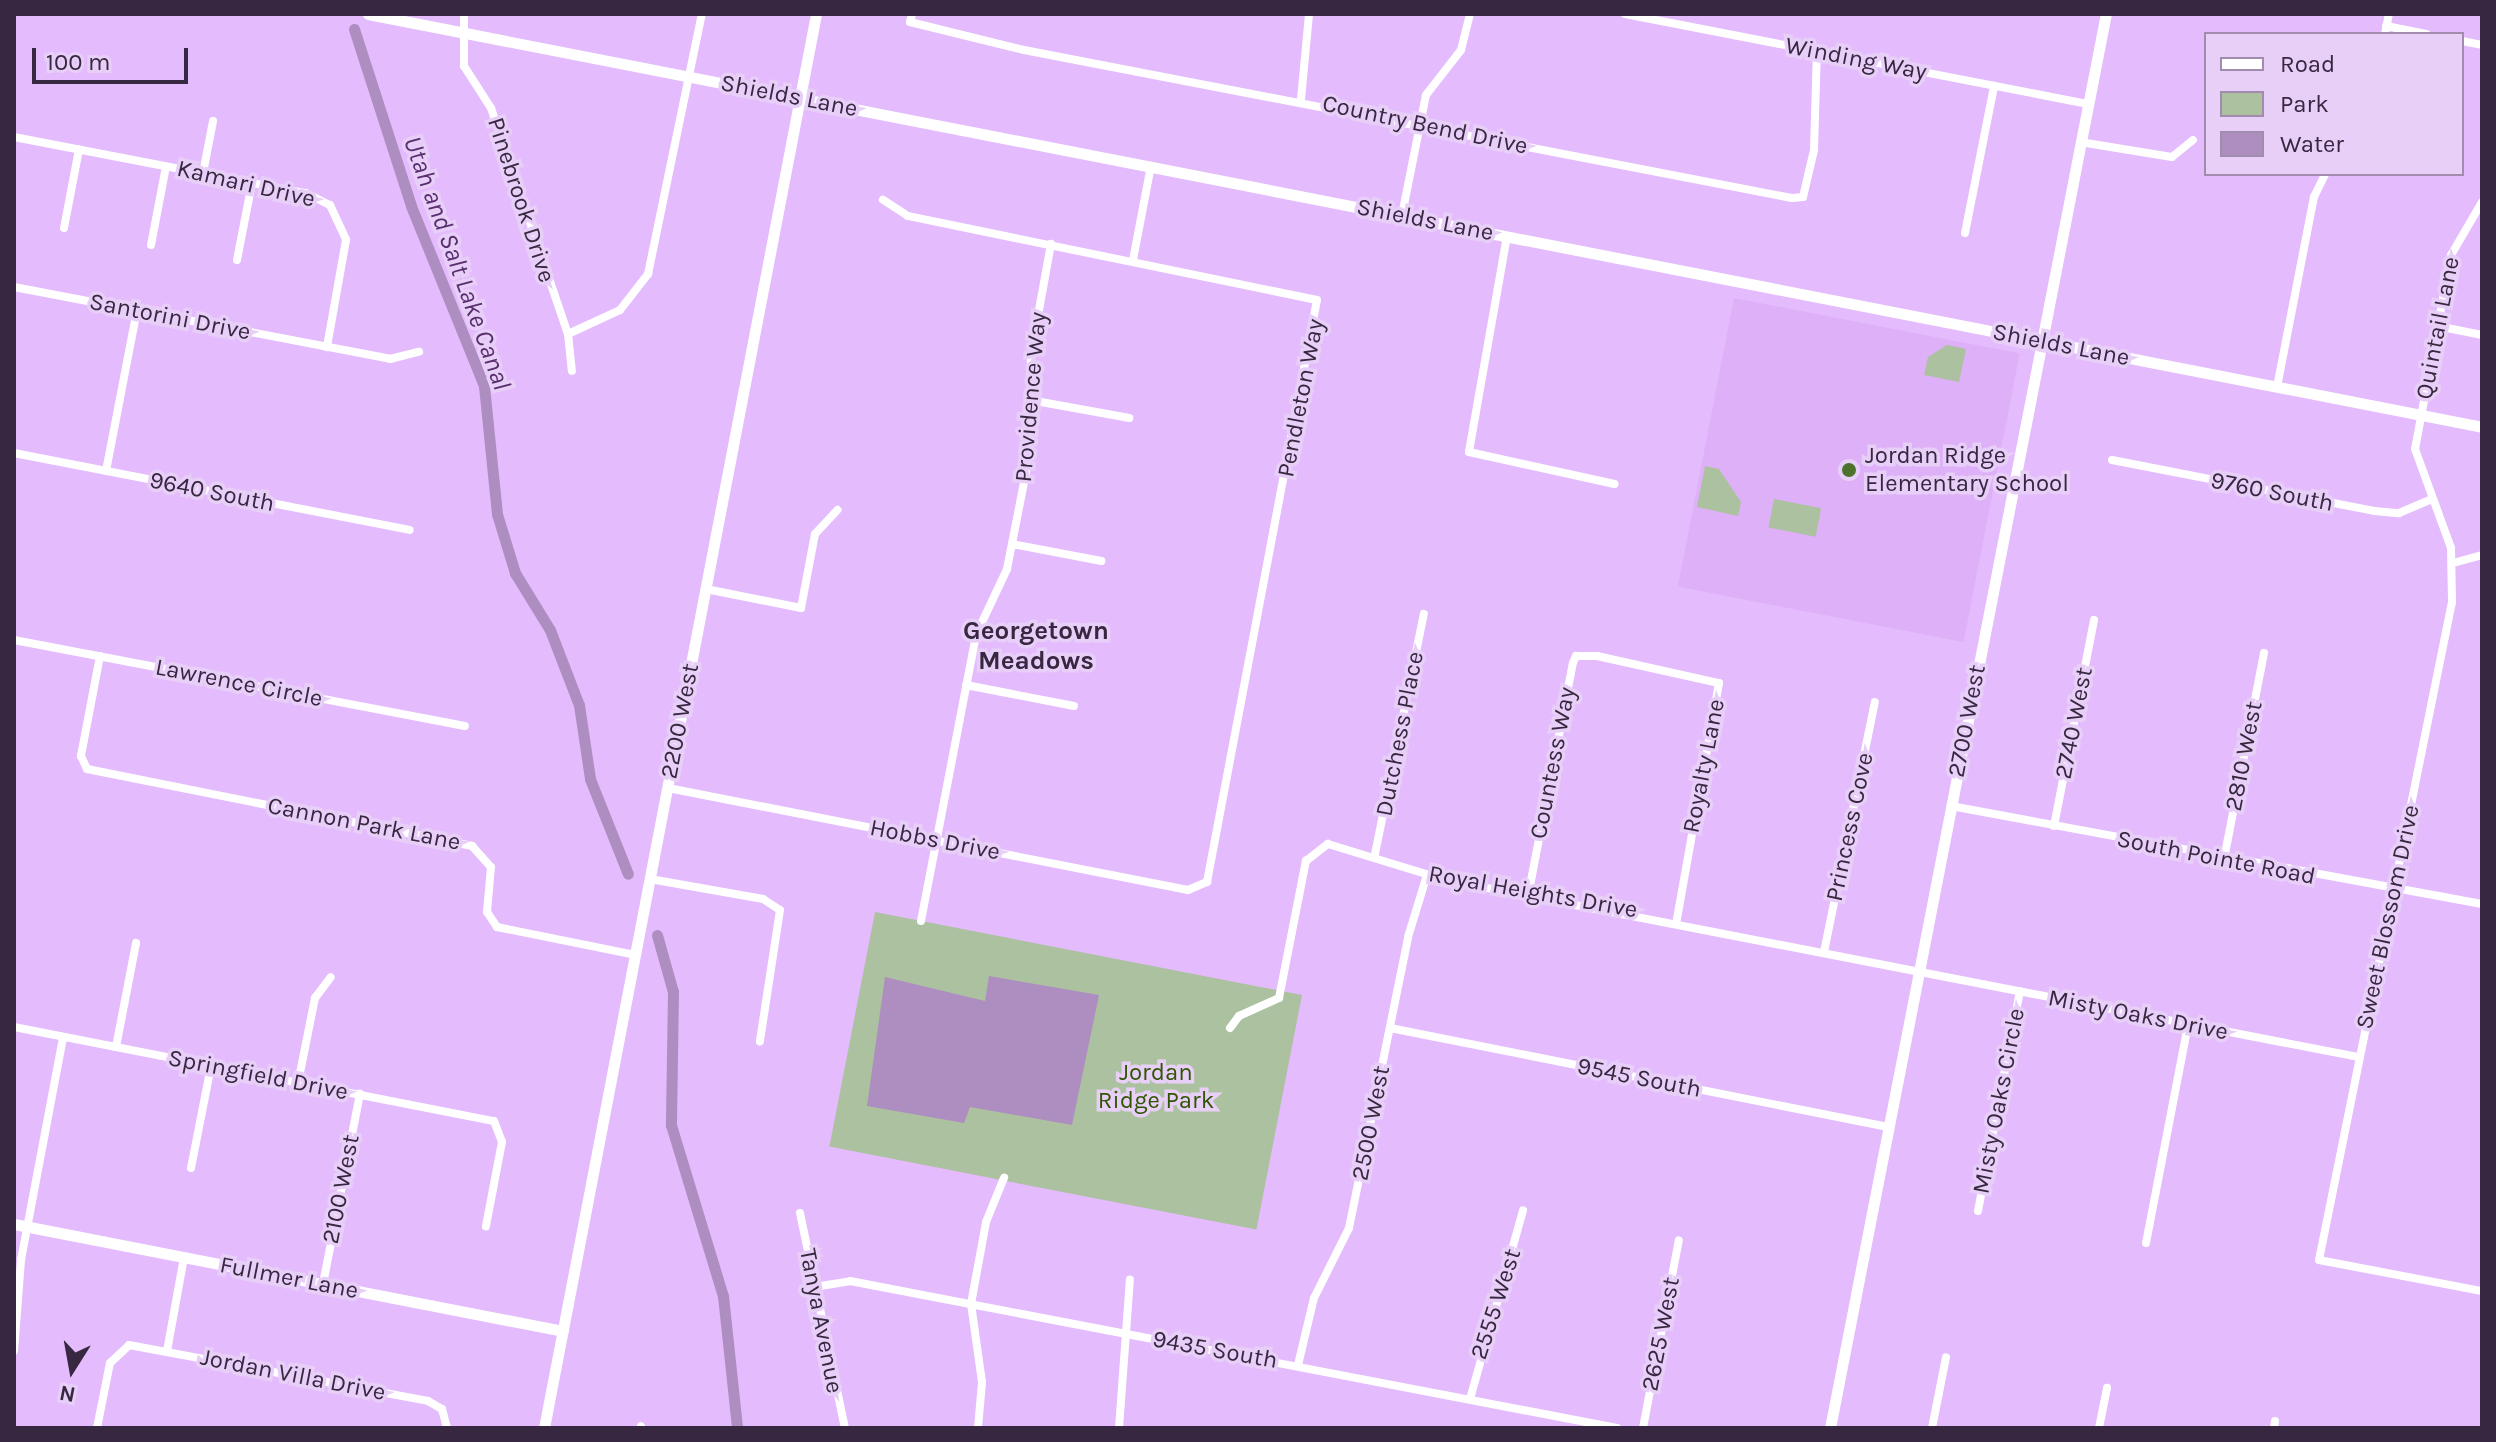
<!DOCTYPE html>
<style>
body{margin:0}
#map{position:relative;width:2496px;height:1442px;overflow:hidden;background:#e4bbfc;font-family:Karla,sans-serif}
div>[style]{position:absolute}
.built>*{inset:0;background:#ddb0f8;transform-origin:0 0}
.green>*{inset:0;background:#acc19f;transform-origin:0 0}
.water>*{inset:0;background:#ae8dc1}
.canal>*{height:11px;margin:-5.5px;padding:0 5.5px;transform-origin:5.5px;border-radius:5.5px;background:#ae8dc1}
.street>*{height:8px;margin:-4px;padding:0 4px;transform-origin:4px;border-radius:4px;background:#fff}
.secondary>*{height:11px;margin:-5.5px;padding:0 5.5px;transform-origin:5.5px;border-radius:5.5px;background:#fff}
.dots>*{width:22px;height:22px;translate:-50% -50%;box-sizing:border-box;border:4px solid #e8cff7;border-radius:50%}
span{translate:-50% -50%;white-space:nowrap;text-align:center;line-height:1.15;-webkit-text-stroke:7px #e8cff7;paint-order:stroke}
.street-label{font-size:24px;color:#372740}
.poi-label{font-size:24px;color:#372740}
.left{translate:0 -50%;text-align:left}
.park-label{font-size:24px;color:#2f5500}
.water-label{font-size:26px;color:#582e6e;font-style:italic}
.neighbourhood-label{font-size:26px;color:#372740;font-weight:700}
.frame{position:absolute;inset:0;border:16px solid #372740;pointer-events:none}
.legend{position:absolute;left:2204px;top:32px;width:260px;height:144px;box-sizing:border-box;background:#e8cff7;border:2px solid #a18cae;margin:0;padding:10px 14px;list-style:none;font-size:24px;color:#372740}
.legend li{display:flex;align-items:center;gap:16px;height:40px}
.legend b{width:40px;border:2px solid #a18cae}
.north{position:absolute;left:32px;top:1330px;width:80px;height:80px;-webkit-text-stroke:6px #e8cff7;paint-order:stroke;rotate:191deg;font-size:22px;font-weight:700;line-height:32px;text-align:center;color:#372740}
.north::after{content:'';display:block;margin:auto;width:28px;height:36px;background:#372740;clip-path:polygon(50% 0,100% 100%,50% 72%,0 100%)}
.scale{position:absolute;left:32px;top:48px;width:156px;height:36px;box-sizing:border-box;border:4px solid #372740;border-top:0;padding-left:10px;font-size:24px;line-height:28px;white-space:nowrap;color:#372740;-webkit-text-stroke:6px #e8cff7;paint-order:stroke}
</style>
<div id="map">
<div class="built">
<div style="left:1734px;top:298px;width:291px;height:294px;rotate:11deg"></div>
</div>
<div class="green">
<div style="clip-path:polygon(1947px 345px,1966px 349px,1959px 382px,1924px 375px,1928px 357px)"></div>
<div style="clip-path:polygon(1705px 466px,1719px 469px,1741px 502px,1738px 516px,1697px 507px)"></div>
<div style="left:1774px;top:499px;width:48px;height:29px;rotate:11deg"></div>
<div style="left:875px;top:912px;width:435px;height:239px;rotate:11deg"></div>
</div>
<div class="water">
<div style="clip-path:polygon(989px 976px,1099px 995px,1072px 1125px,970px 1107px,964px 1123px,867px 1106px,885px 977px,985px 1001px)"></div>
</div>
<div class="canal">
<div style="left:354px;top:29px;width:186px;rotate:72.1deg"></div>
<div style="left:411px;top:206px;width:194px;rotate:67.9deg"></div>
<div style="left:484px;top:386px;width:129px;rotate:84.2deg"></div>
<div style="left:497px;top:514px;width:62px;rotate:73deg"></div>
<div style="left:515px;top:573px;width:67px;rotate:58.4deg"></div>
<div style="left:550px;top:630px;width:80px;rotate:68.9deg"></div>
<div style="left:579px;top:705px;width:75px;rotate:81.5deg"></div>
<div style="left:590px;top:779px;width:102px;rotate:68.2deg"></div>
<div style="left:657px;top:935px;width:59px;rotate:74.3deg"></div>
<div style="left:673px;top:992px;width:133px;rotate:90.9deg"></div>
<div style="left:671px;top:1125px;width:179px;rotate:73.1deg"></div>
<div style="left:723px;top:1296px;width:133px;rotate:83.9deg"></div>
</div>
<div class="street">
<div style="left:464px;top:14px;width:52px;rotate:90deg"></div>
<div style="left:464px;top:66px;width:50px;rotate:57.3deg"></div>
<div style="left:491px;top:108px;width:239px;rotate:71.2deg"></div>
<div style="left:568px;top:334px;width:37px;rotate:84deg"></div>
<div style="left:912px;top:14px;width:8px;rotate:104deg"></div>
<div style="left:910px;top:22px;width:117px;rotate:13.8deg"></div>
<div style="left:1024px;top:50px;width:782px;rotate:10.91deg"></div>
<div style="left:1792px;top:198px;width:11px;rotate:-5deg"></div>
<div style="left:1803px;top:197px;width:48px;rotate:-76.8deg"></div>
<div style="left:1814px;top:150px;width:99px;rotate:-88.3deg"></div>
<div style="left:1625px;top:14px;width:472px;rotate:11deg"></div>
<div style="left:2386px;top:26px;width:41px;rotate:11.3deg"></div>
<div style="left:2385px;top:34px;width:20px;rotate:-79deg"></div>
<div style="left:2462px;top:41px;width:20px;rotate:11deg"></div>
<div style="left:1301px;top:99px;width:85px;rotate:-84.6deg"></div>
<div style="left:14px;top:137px;width:297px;rotate:10.9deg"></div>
<div style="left:306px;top:193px;width:27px;rotate:27deg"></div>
<div style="left:330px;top:205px;width:38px;rotate:65deg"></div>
<div style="left:346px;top:240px;width:109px;rotate:100.1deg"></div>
<div style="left:2080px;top:142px;width:93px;rotate:9.3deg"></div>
<div style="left:2172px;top:157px;width:27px;rotate:-39deg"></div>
<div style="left:203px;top:173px;width:53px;rotate:-79.1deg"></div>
<div style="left:2482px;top:202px;width:61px;rotate:120.3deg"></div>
<div style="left:2451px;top:255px;width:197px;rotate:100.5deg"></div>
<div style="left:2415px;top:449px;width:105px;rotate:70deg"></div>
<div style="left:2451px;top:548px;width:54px;rotate:88.9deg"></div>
<div style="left:2452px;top:602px;width:671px;rotate:101.43deg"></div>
<div style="left:2319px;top:1260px;width:166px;rotate:10.8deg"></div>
<div style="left:1402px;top:215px;width:122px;rotate:-78.7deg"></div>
<div style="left:1426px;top:95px;width:57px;rotate:-52.1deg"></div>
<div style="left:1461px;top:50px;width:37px;rotate:-76deg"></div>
<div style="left:64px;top:228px;width:80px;rotate:-79.2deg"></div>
<div style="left:1965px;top:233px;width:150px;rotate:-78.8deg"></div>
<div style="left:1507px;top:236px;width:219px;rotate:100deg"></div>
<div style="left:1469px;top:452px;width:149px;rotate:12.4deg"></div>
<div style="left:151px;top:245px;width:80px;rotate:-79.2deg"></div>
<div style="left:237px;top:260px;width:78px;rotate:-79deg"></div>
<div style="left:1133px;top:260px;width:96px;rotate:-79.2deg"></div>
<div style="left:14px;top:287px;width:383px;rotate:10.8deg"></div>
<div style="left:390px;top:359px;width:30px;rotate:-14deg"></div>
<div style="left:2437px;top:326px;width:46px;rotate:11.3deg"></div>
<div style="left:568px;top:334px;width:57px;rotate:-24.8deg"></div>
<div style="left:620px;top:310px;width:46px;rotate:-52.1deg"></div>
<div style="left:648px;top:274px;width:266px;rotate:-78.3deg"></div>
<div style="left:2277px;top:387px;width:194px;rotate:-79deg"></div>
<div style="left:2314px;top:197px;width:25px;rotate:-64deg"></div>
<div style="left:1030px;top:400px;width:101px;rotate:10.3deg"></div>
<div style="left:14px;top:453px;width:403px;rotate:11deg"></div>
<div style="left:2112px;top:460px;width:267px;rotate:11deg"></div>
<div style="left:2374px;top:511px;width:25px;rotate:5deg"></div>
<div style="left:2399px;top:513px;width:34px;rotate:-23deg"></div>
<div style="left:106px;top:471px;width:164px;rotate:-79.1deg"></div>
<div style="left:1012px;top:544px;width:91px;rotate:10.8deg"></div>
<div style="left:2453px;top:563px;width:30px;rotate:-15deg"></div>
<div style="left:706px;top:589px;width:97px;rotate:11.3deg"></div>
<div style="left:801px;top:608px;width:75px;rotate:-79.3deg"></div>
<div style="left:815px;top:534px;width:33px;rotate:-47deg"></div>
<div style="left:14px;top:640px;width:459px;rotate:10.8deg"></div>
<div style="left:100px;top:656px;width:102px;rotate:100.8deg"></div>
<div style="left:81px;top:756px;width:14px;rotate:65deg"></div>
<div style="left:87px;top:769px;width:393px;rotate:11.3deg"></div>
<div style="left:472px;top:846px;width:28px;rotate:48deg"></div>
<div style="left:491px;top:867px;width:45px;rotate:95.1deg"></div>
<div style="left:487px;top:912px;width:18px;rotate:56deg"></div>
<div style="left:497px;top:927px;width:142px;rotate:11.4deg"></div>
<div style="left:966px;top:685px;width:110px;rotate:11deg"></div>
<div style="left:668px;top:788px;width:530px;rotate:11.1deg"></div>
<div style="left:1188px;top:890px;width:21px;rotate:-23deg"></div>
<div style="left:1207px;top:882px;width:592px;rotate:-79.3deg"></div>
<div style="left:1317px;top:300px;width:418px;rotate:-168.4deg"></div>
<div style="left:908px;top:216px;width:30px;rotate:-147deg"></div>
<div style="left:1951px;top:806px;width:540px;rotate:10.46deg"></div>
<div style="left:2054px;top:826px;width:210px;rotate:-79deg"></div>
<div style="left:1375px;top:854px;width:245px;rotate:-78.5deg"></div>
<div style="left:2224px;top:859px;width:210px;rotate:-79deg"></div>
<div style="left:650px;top:879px;width:115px;rotate:10deg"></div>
<div style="left:763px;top:899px;width:20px;rotate:33deg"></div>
<div style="left:780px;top:910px;width:133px;rotate:98.7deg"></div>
<div style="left:1528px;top:896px;width:237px;rotate:-79.1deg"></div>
<div style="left:1573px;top:663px;width:8px;rotate:-67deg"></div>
<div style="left:1576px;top:656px;width:21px"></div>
<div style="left:1597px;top:656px;width:125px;rotate:12.5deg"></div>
<div style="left:1719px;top:683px;width:240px;rotate:100.1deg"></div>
<div style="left:921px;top:921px;width:291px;rotate:-79.1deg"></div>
<div style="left:976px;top:635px;width:73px;rotate:-64.8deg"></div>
<div style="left:1007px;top:569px;width:114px;rotate:-78.9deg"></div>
<div style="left:1029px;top:457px;width:103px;rotate:-88.9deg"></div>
<div style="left:1031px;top:354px;width:112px;rotate:-79.7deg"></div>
<div style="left:1824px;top:952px;width:255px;rotate:-78.5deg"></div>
<div style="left:14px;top:1027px;width:489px;rotate:11.1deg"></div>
<div style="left:494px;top:1121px;width:22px;rotate:69deg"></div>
<div style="left:502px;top:1142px;width:86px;rotate:100.8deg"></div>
<div style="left:1230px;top:1028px;width:15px;rotate:-53deg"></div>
<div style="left:1239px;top:1016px;width:44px;rotate:-24.2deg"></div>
<div style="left:1279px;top:998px;width:140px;rotate:-78.9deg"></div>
<div style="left:1306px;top:861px;width:28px;rotate:-38deg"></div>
<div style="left:1328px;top:844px;width:123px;rotate:17deg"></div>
<div style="left:1446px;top:880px;width:929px;rotate:10.98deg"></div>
<div style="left:1390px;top:1028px;width:508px;rotate:11.24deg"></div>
<div style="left:116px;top:1047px;width:106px;rotate:-79.1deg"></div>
<div style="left:298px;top:1083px;width:87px;rotate:-78.7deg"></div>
<div style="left:315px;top:998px;width:26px;rotate:-53deg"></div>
<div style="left:191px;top:1168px;width:104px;rotate:-78.9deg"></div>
<div style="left:1978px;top:1211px;width:224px;rotate:-79.2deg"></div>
<div style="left:800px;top:1213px;width:220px;rotate:78.2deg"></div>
<div style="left:2146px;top:1243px;width:222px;rotate:-79.1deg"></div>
<div style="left:323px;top:1284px;width:194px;rotate:-79deg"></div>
<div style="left:814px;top:1287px;width:36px;rotate:-9deg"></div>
<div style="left:850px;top:1281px;width:781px;rotate:10.85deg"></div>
<div style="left:14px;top:1351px;width:91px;rotate:-85.6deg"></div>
<div style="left:21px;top:1260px;width:227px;rotate:-79.3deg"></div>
<div style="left:167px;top:1351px;width:96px;rotate:-79.7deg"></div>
<div style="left:1298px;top:1365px;width:69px;rotate:-76.6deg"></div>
<div style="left:1314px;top:1298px;width:78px;rotate:-63.4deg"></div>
<div style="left:1349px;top:1228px;width:297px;rotate:-78.5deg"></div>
<div style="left:1408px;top:937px;width:65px;rotate:-73deg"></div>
<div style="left:1470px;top:1399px;width:196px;rotate:-74.3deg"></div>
<div style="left:97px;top:1428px;width:66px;rotate:-78.7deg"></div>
<div style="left:110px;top:1363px;width:26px;rotate:-43deg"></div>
<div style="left:129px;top:1345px;width:304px;rotate:10.6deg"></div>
<div style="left:428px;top:1401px;width:16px;rotate:30deg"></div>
<div style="left:442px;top:1409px;width:20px;rotate:75deg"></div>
<div style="left:640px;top:1428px;width:2px;rotate:-63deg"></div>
<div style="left:978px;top:1428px;width:46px;rotate:-85deg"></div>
<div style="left:982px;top:1382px;width:79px;rotate:-98deg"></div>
<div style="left:971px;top:1304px;width:83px;rotate:-79.6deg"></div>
<div style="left:986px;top:1222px;width:48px;rotate:-67.8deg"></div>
<div style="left:1119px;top:1428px;width:149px;rotate:-85.8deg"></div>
<div style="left:1643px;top:1428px;width:191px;rotate:-79.2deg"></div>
<div style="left:1932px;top:1428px;width:72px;rotate:-78.8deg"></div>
<div style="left:2099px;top:1428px;width:41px;rotate:-78.7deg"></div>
<div style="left:2274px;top:1428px;width:7px;rotate:-82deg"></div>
</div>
<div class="secondary">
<div style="left:368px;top:14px;width:2154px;rotate:11.05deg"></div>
<div style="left:14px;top:1224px;width:559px;rotate:11.03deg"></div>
<div style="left:544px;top:1428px;width:1440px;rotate:-79.11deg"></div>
<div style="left:1830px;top:1428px;width:1441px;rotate:-78.96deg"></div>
</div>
<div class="dots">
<div style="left:1849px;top:470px;background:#4c722b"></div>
</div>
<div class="street-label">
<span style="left:1856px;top:59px;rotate:11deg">Winding Way</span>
<span style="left:789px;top:96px;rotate:11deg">Shields Lane</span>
<span style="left:1425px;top:125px;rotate:12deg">Country Bend Drive</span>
<span style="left:246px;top:184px;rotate:13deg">Kamari Drive</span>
<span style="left:521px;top:200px;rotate:72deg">Pinebrook Drive</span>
<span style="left:1425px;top:220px;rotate:11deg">Shields Lane</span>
<span style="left:170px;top:317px;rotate:11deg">Santorini Drive</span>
<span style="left:2438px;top:328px;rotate:-79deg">Quintail Lane</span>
<span style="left:2061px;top:345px;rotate:11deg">Shields Lane</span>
<span style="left:1031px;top:397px;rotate:-85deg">Providence Way</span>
<span style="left:1301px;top:398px;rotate:-79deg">Pendleton Way</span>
<span style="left:212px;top:492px;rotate:11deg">9640 South</span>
<span style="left:2272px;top:492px;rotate:11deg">9760 South</span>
<span style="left:239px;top:683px;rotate:11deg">Lawrence Circle</span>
<span style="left:680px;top:721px;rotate:-79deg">2200 West</span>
<span style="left:1967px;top:721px;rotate:-79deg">2700 West</span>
<span style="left:2074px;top:723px;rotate:-79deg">2740 West</span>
<span style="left:1400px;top:734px;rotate:-79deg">Dutchess Place</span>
<span style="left:2244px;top:756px;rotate:-79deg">2810 West</span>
<span style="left:1553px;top:763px;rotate:-79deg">Countess Way</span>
<span style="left:1704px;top:766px;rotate:-79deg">Royalty Lane</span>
<span style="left:364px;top:824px;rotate:11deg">Cannon Park Lane</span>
<span style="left:1850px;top:827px;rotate:-78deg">Princess Cove</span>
<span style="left:935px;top:840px;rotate:11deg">Hobbs Drive</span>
<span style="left:2216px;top:858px;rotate:11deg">South Pointe Road</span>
<span style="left:1533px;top:892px;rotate:10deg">Royal Heights Drive</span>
<span style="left:2388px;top:917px;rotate:-78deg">Sweet Blossom Drive</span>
<span style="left:2138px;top:1015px;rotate:11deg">Misty Oaks Drive</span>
<span style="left:258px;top:1075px;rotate:11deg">Springfield Drive</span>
<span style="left:1639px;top:1078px;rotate:11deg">9545 South</span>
<span style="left:1999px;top:1101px;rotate:-79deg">Misty Oaks Circle</span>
<span style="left:1371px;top:1123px;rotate:-79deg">2500 West</span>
<span style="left:341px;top:1189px;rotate:-79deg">2100 West</span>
<span style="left:289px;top:1278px;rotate:11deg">Fullmer Lane</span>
<span style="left:1496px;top:1304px;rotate:-72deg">2555 West</span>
<span style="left:821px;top:1321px;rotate:79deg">Tanya Avenue</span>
<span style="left:1661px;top:1334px;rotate:-79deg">2625 West</span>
<span style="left:1215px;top:1350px;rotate:10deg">9435 South</span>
<span style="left:293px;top:1375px;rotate:11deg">Jordan Villa Drive</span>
</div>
<div class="poi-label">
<span class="left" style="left:1865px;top:470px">Jordan Ridge<br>Elementary School</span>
</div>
<div class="park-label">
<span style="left:1156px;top:1087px">Jordan<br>Ridge Park</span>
</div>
<div class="water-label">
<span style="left:457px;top:263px;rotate:70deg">Utah and Salt Lake Canal</span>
</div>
<div class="neighbourhood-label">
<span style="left:1036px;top:646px">Georgetown<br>Meadows</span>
</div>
<div class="frame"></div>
<ul class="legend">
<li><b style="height:10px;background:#fff"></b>Road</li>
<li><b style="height:22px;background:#acc19f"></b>Park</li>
<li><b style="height:22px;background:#ae8dc1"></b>Water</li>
</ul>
<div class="north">N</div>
<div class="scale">100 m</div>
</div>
